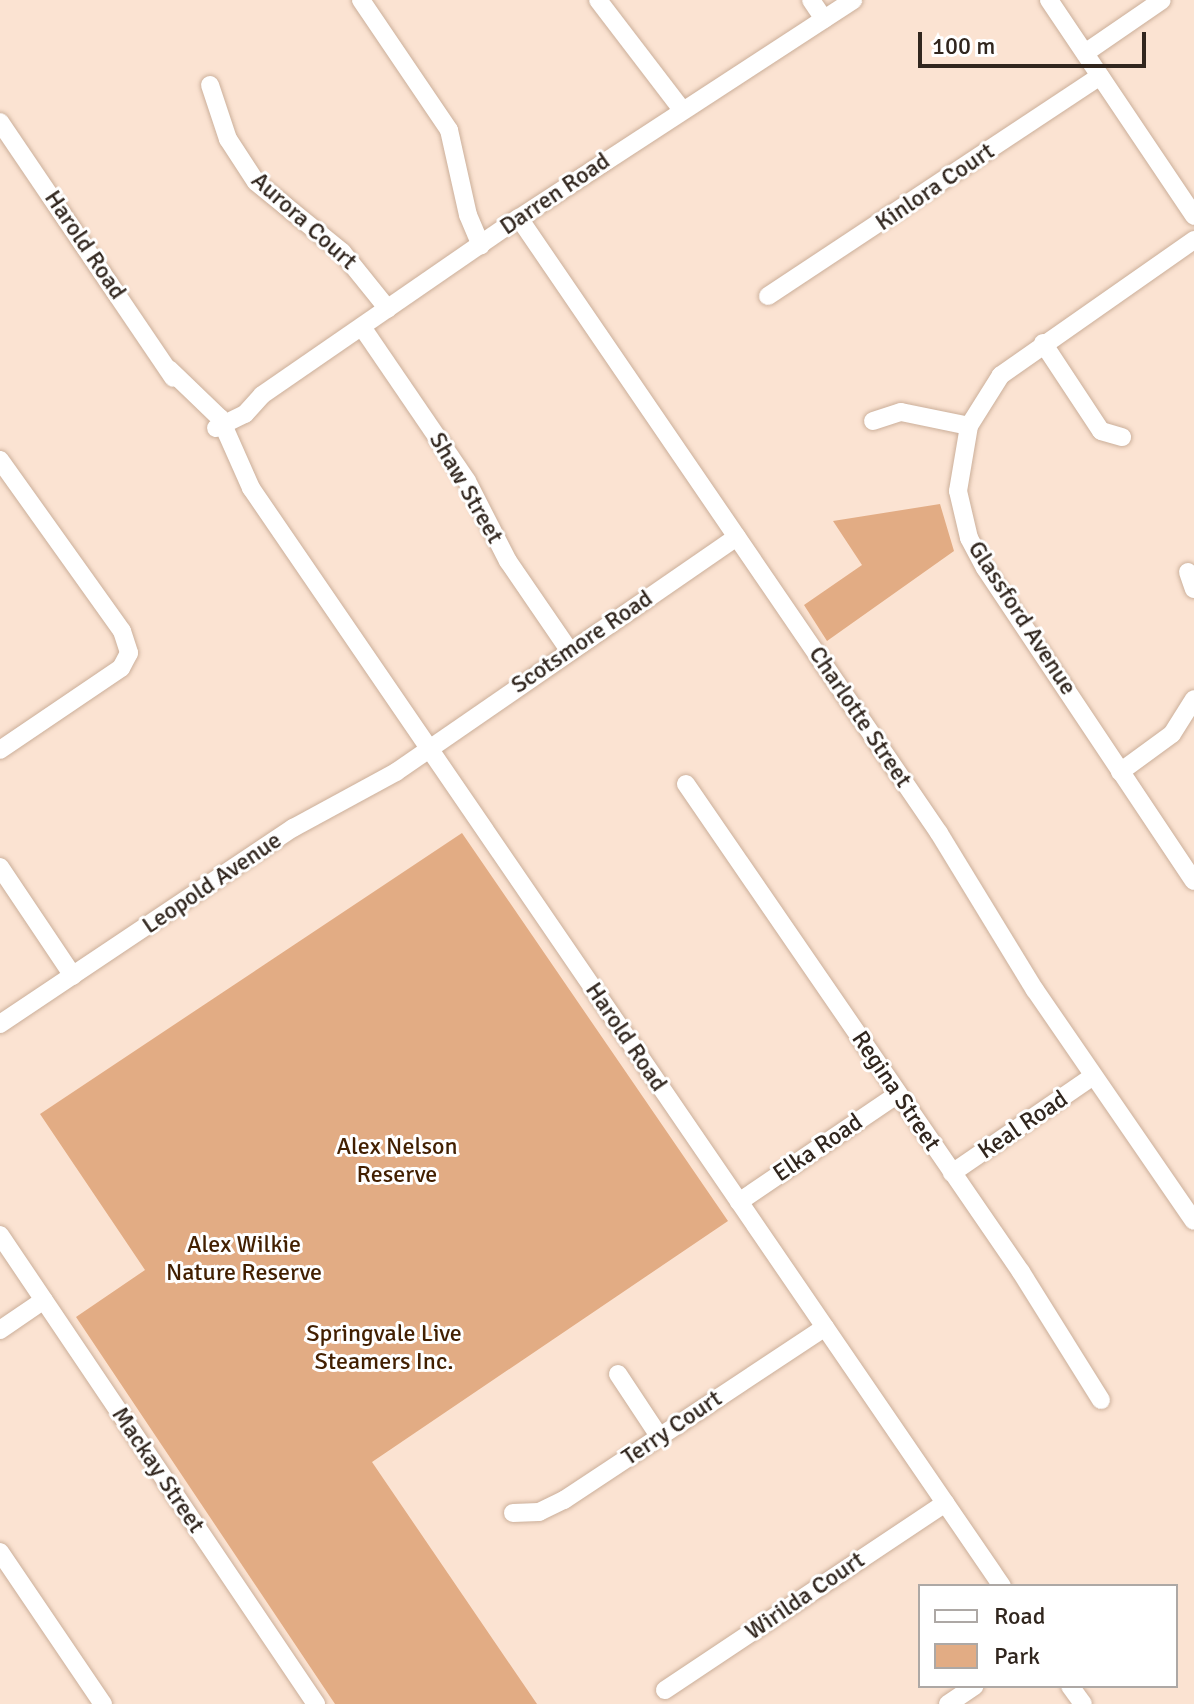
<!DOCTYPE html>
<style>
body{margin:0}
#map{position:relative;width:1194px;height:1704px;overflow:hidden;background:#fbe3d2;font-family:Signika,sans-serif}
div>[style]{position:absolute}
.green>*{inset:0;background:#e2ac84}
.roads{filter:drop-shadow(0 0 2px #cbaf9a) drop-shadow(0 0 2px #cbaf9a)}
.minor>*{height:18px;margin:-9px;padding:0 9px;transform-origin:9px;border-radius:9px;background:#fff}
span{translate:-50% -50%;white-space:nowrap;text-align:center;line-height:1.15;-webkit-text-stroke:6px #fff;paint-order:stroke}
.street-label{font-size:24px;color:#31261e}
.park-label{font-size:24px;color:#421f00}
.legend{position:absolute;left:918px;top:1584px;width:260px;height:104px;box-sizing:border-box;background:#fff;border:2px solid #ada8a5;margin:0;padding:10px 14px;list-style:none;font-size:24px;color:#31261e}
.legend li{display:flex;align-items:center;gap:16px;height:40px}
.legend b{width:40px;border:2px solid #ada8a5}
.scale{position:absolute;left:918px;top:32px;width:228px;height:36px;box-sizing:border-box;border:4px solid #31261e;border-top:0;padding-left:10px;font-size:24px;line-height:28px;white-space:nowrap;color:#31261e;-webkit-text-stroke:6px #fff;paint-order:stroke}
</style>
<div id="map">
<div class="green">
<div style="clip-path:polygon(940px 504px,954px 551px,827px 641px,804px 605px,862px 565px,833px 521px)"></div>
<div style="clip-path:polygon(462px 833px,728px 1221px,372px 1462px,537px 1704px,335px 1704px,76px 1317px,145px 1270px,40px 1114px)"></div>
</div>
<div class="roads">
<div class="minor">
<div style="left:361px;top:0;width:157px;rotate:55.9deg"></div>
<div style="left:449px;top:130px;width:87px;rotate:77.4deg"></div>
<div style="left:468px;top:215px;width:33px;rotate:67deg"></div>
<div style="left:598px;top:0;width:138px;rotate:52.6deg"></div>
<div style="left:811px;top:0;width:23px;rotate:56deg"></div>
<div style="left:1049px;top:0;width:260px;rotate:56.1deg"></div>
<div style="left:1085px;top:53px;width:93px;rotate:-34.5deg"></div>
<div style="left:210px;top:85px;width:57px;rotate:71.6deg"></div>
<div style="left:228px;top:139px;width:51px;rotate:56.9deg"></div>
<div style="left:256px;top:182px;width:111px;rotate:39.1deg"></div>
<div style="left:342px;top:252px;width:73px;rotate:51.1deg"></div>
<div style="left:0;top:122px;width:309px;rotate:55.9deg"></div>
<div style="left:519px;top:218px;width:745px;rotate:55.67deg"></div>
<div style="left:939px;top:833px;width:184px;rotate:58.6deg"></div>
<div style="left:1035px;top:990px;width:280px;rotate:55.5deg"></div>
<div style="left:1194px;top:240px;width:236px;rotate:145deg"></div>
<div style="left:1001px;top:375px;width:60px;rotate:122.1deg"></div>
<div style="left:969px;top:426px;width:66px;rotate:99.6deg"></div>
<div style="left:958px;top:491px;width:48px;rotate:76.8deg"></div>
<div style="left:969px;top:538px;width:34px;rotate:62deg"></div>
<div style="left:985px;top:568px;width:376px;rotate:56.3deg"></div>
<div style="left:768px;top:296px;width:398px;rotate:-33.5deg"></div>
<div style="left:362px;top:327px;width:186px;rotate:55.7deg"></div>
<div style="left:467px;top:481px;width:90px;rotate:62.9deg"></div>
<div style="left:508px;top:561px;width:108px;rotate:55.6deg"></div>
<div style="left:1043px;top:343px;width:105px;rotate:56.6deg"></div>
<div style="left:1101px;top:431px;width:22px;rotate:16deg"></div>
<div style="left:169px;top:369px;width:71px;rotate:43.9deg"></div>
<div style="left:220px;top:418px;width:77px;rotate:66.1deg"></div>
<div style="left:251px;top:488px;width:1330px;rotate:55.63deg"></div>
<div style="left:873px;top:421px;width:29px;rotate:-18deg"></div>
<div style="left:901px;top:412px;width:69px;rotate:11.6deg"></div>
<div style="left:216px;top:428px;width:32px;rotate:-26deg"></div>
<div style="left:245px;top:414px;width:25px;rotate:-48deg"></div>
<div style="left:262px;top:395px;width:312px;rotate:-34.6deg"></div>
<div style="left:519px;top:218px;width:399px;rotate:-33.1deg"></div>
<div style="left:0;top:460px;width:210px;rotate:54.5deg"></div>
<div style="left:122px;top:631px;width:23px;rotate:72deg"></div>
<div style="left:129px;top:653px;width:17px;rotate:118deg"></div>
<div style="left:121px;top:668px;width:146px;rotate:145.9deg"></div>
<div style="left:1188px;top:572px;width:18px;rotate:71deg"></div>
<div style="left:1120px;top:772px;width:64px;rotate:-36.2deg"></div>
<div style="left:1172px;top:734px;width:41px;rotate:-57.8deg"></div>
<div style="left:686px;top:784px;width:592px;rotate:55.53deg"></div>
<div style="left:1021px;top:1272px;width:151px;rotate:58deg"></div>
<div style="left:0;top:867px;width:131px;rotate:56.2deg"></div>
<div style="left:0;top:1024px;width:353px;rotate:-33.8deg"></div>
<div style="left:293px;top:828px;width:117px;rotate:-28.5deg"></div>
<div style="left:396px;top:772px;width:414px;rotate:-34.6deg"></div>
<div style="left:952px;top:1173px;width:171px;rotate:-34.5deg"></div>
<div style="left:739px;top:1202px;width:192px;rotate:-34.2deg"></div>
<div style="left:0;top:1235px;width:566px;rotate:56.03deg"></div>
<div style="left:0;top:1330px;width:53px;rotate:-34.3deg"></div>
<div style="left:618px;top:1374px;width:74px;rotate:56.5deg"></div>
<div style="left:513px;top:1513px;width:26px;rotate:-2deg"></div>
<div style="left:539px;top:1512px;width:28px;rotate:-26deg"></div>
<div style="left:564px;top:1500px;width:313px;rotate:-33.5deg"></div>
<div style="left:0;top:1552px;width:184px;rotate:55.9deg"></div>
<div style="left:1070px;top:1686px;width:22px;rotate:54deg"></div>
<div style="left:665px;top:1690px;width:337px;rotate:-33.7deg"></div>
<div style="left:948px;top:1704px;width:32px;rotate:-34deg"></div>
</div>
</div>
<div class="street-label">
<span style="left:935px;top:187px;rotate:-34deg">Kinlora Court</span>
<span style="left:555px;top:194px;rotate:-34deg">Darren Road</span>
<span style="left:304px;top:221px;rotate:42deg">Aurora Court</span>
<span style="left:85px;top:245px;rotate:56deg">Harold Road</span>
<span style="left:466px;top:488px;rotate:60deg">Shaw Street</span>
<span style="left:1022px;top:618px;rotate:57deg">Glassford Avenue</span>
<span style="left:582px;top:642px;rotate:-34deg">Scotsmore Road</span>
<span style="left:860px;top:717px;rotate:56deg">Charlotte Street</span>
<span style="left:212px;top:883px;rotate:-34deg">Leopold Avenue</span>
<span style="left:626px;top:1037px;rotate:56deg">Harold Road</span>
<span style="left:896px;top:1091px;rotate:56deg">Regina Street</span>
<span style="left:1023px;top:1125px;rotate:-34deg">Keal Road</span>
<span style="left:818px;top:1148px;rotate:-34deg">Elka Road</span>
<span style="left:672px;top:1428px;rotate:-34deg">Terry Court</span>
<span style="left:158px;top:1470px;rotate:56deg">Mackay Street</span>
<span style="left:805px;top:1596px;rotate:-34deg">Wirilda Court</span>
</div>
<div class="park-label">
<span style="left:397px;top:1161px">Alex Nelson<br>Reserve</span>
<span style="left:244px;top:1259px">Alex Wilkie<br>Nature Reserve</span>
<span style="left:384px;top:1348px">Springvale Live<br>Steamers Inc.</span>
</div>
<ul class="legend">
<li><b style="height:10px;background:#fff"></b>Road</li>
<li><b style="height:22px;background:#e2ac84"></b>Park</li>
</ul>
<div class="scale">100 m</div>
</div>
